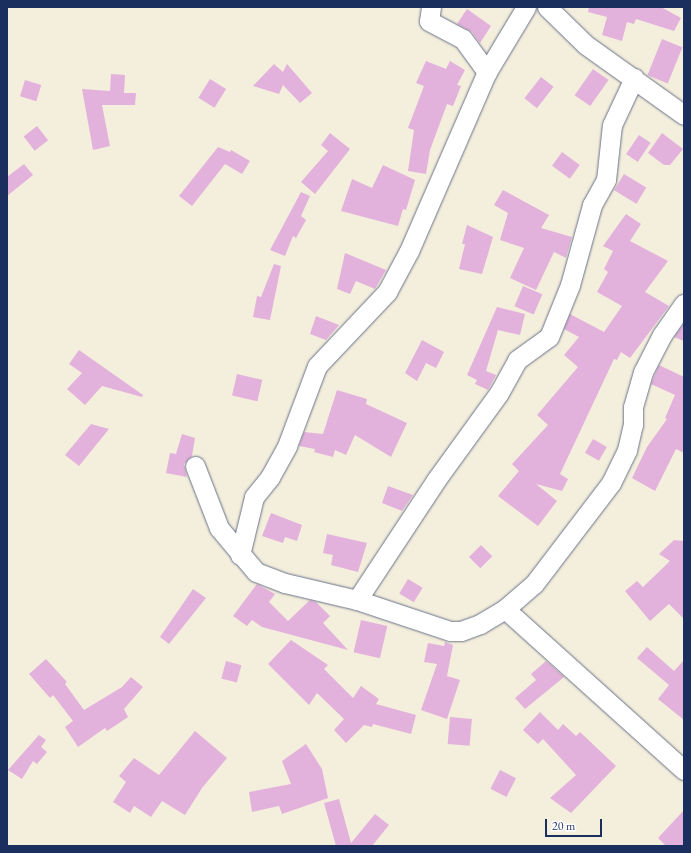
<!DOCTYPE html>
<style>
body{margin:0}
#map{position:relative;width:691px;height:853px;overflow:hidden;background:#f4eedc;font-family:"EB Garamond",serif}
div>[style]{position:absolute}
.building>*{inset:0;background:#e3b2dc;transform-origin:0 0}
.roads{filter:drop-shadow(0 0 1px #67728a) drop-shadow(0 0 1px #67728a)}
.minor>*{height:19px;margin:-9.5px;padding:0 9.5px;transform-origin:9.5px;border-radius:9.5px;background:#fff}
span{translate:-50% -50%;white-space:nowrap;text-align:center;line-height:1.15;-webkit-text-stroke:3px #fff;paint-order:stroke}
.frame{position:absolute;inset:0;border:8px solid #1b2f5e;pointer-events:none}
.scale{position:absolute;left:545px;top:819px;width:57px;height:18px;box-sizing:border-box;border:2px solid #1b2f5e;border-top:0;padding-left:5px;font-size:12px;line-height:14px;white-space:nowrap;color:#1b2f5e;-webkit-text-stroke:3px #fff;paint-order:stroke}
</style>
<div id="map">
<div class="building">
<div style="clip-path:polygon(589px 7px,661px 7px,681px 18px,674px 31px,636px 19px,634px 24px,627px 22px,622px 41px,602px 35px,607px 17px,588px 12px)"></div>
<div style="clip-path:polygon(467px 9px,491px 26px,480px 43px,472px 32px,457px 24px)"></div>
<div style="left:662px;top:39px;width:22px;height:39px;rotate:22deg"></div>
<div style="clip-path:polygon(426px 61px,446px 69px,450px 61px,465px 70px,457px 85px,461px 86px,453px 106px,447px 104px,430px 150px,426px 174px,408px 171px,414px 130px,408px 128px,424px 86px,416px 83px)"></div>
<div style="clip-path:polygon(274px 64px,283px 72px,287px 64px,312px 93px,300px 103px,283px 85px,279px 94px,253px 86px)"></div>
<div style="left:593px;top:69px;width:19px;height:32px;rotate:35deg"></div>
<div style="clip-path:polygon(111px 74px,125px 75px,124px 93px,136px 93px,135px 105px,102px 105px,110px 146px,93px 150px,82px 89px,110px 91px)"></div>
<div style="left:541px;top:77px;width:16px;height:27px;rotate:38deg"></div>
<div style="left:210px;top:79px;width:19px;height:22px;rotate:32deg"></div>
<div style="left:25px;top:80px;width:17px;height:17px;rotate:17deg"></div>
<div style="left:37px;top:126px;width:18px;height:17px;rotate:52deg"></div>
<div style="clip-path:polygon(330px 133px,350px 149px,315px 194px,301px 182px,328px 151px,321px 145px)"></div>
<div style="clip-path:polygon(662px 133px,683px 149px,670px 165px,664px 165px,648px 153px)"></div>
<div style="left:639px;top:135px;width:14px;height:23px;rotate:34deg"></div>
<div style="clip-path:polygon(218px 147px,230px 152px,231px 150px,250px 161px,242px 174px,225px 164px,192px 206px,179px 196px)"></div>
<div style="left:562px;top:152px;width:22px;height:17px;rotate:36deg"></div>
<div style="clip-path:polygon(24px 164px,33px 175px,7px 196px,7px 177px)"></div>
<div style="clip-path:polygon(383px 165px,415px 180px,406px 210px,403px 209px,398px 226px,341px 211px,352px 179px,372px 188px)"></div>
<div style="left:624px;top:174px;width:26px;height:19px;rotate:31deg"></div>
<div style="clip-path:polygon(503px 190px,549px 215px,541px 228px,572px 237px,566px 258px,554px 252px,536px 290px,510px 278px,524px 248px,500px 240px,508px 213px,494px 205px)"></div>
<div style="clip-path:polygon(301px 192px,310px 196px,301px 216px,306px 220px,296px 238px,293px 236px,285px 256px,270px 250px)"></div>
<div style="clip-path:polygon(626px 214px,641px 224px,630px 241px,668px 261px,645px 292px,669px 306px,630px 358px,621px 352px,617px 360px,614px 359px,560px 474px,568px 479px,562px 491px,536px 484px,557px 501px,538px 526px,498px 496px,519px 471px,512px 464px,548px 425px,537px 415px,578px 367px,564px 355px,579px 337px,564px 329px,570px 314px,604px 332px,622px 306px,597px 292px,608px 272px,604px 269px,613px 251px,603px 246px)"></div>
<div style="clip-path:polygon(467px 225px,493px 237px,482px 274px,459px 269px,465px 244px,462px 244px)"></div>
<div style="clip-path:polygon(345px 253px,386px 270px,375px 289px,356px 281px,350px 294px,337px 289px)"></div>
<div style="clip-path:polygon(274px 264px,281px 266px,270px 320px,253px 317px,257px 296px,261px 297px)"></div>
<div style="left:523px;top:286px;width:21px;height:22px;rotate:23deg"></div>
<div style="clip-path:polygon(497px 307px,525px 314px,520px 335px,498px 330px,486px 371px,496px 375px,488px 390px,475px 384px,477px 380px,467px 375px)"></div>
<div style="clip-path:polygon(316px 316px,339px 325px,326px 340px,310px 334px)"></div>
<div style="clip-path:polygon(684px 323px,684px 341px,674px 337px)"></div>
<div style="clip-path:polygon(422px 340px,444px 352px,436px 368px,426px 363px,417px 381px,405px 373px)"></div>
<div style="clip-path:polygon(79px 350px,143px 395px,142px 397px,102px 386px,85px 405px,67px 389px,82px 373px,69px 364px)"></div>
<div style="clip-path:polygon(659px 365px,684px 377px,684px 453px,676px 449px,655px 491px,632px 478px,647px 447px,667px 419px,665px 418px,675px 395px,651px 384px)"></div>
<div style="left:237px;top:374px;width:26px;height:22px;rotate:13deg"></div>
<div style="clip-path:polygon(337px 390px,367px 399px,366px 404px,407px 423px,391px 457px,355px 435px,346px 455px,335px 450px,333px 457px,314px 452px,315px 449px,299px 446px,304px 432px,323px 434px)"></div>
<div style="clip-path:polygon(91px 424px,109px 429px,79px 466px,65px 455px)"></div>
<div style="clip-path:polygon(182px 434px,195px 438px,192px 456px,184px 464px,187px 477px,166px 473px,170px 453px,176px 454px)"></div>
<div style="left:593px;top:439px;width:16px;height:16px;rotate:30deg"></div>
<div style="clip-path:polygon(388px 486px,413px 495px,402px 511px,382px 503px)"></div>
<div style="clip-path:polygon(271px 513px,302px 525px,297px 541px,285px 537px,283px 543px,262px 536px)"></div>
<div style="clip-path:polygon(327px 534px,367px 543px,358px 572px,331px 565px,333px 555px,323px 553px)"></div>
<div style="clip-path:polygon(674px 540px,684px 541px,684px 619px,669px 604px,650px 621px,625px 591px,637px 581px,643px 587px,670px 561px,659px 554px)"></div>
<div style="left:481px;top:545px;width:16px;height:17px;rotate:45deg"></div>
<div style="left:408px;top:579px;width:17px;height:17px;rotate:31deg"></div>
<div style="clip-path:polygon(257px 584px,275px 594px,269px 602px,288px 621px,310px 600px,316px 602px,330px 616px,323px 623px,348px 650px,262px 627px,252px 620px,247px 626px,233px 616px)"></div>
<div style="clip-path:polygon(193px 589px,206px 598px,169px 644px,160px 637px)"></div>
<div style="left:361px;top:620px;width:27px;height:33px;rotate:13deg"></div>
<div style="clip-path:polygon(291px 640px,328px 665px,324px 669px,353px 698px,361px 686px,379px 699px,376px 704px,416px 715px,411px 734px,373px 724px,372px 727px,364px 725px,346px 743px,334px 730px,344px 719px,317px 693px,309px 705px,268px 664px)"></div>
<div style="clip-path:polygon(445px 642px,453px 645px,447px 676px,460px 680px,447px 719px,421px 710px,437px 664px,424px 662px,428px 643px,444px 646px)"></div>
<div style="clip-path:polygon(647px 647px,674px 671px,684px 660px,684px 720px,658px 699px,669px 685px,637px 658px)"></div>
<div style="clip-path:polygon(46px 659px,67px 682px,65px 684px,84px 710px,122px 687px,131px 677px,143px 687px,124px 709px,128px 717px,107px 731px,105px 728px,78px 747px,65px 727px,73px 721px,53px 695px,50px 698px,29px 674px)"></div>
<div style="left:226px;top:661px;width:16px;height:18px;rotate:15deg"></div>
<div style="clip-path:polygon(546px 661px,564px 677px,525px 709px,515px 698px,536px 680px,531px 674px)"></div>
<div style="clip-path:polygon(540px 712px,558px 730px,563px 724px,576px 736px,580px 732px,616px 766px,571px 813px,550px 798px,576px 775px,543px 739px,538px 744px,523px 730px)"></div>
<div style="left:450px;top:717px;width:22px;height:27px;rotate:5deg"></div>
<div style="clip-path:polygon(195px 731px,227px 758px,202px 788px,185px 815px,162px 801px,151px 817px,134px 806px,130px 813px,113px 802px,126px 782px,119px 776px,134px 758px,159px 775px)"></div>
<div style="clip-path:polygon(39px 735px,46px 740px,41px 747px,47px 752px,37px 764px,33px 761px,22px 779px,8px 770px)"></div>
<div style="clip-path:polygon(306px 744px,322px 769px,328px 798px,282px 814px,279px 806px,252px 812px,249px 792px,291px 784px,282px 761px)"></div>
<div style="left:500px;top:770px;width:18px;height:21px;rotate:27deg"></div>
<div style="clip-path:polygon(339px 799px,351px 843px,375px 814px,389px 825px,372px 846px,336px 846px,324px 803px)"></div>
<div style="clip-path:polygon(684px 810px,684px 846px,666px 846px,658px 838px)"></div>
</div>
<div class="roads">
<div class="minor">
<div style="left:431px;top:7px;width:14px;rotate:98deg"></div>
<div style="left:429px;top:21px;width:38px;rotate:28deg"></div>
<div style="left:463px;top:39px;width:41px;rotate:54deg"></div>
<div style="left:547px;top:7px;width:54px;rotate:44.3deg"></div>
<div style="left:586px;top:45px;width:120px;rotate:35.5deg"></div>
<div style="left:195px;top:466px;width:66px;rotate:68.8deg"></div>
<div style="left:219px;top:528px;width:57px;rotate:49.9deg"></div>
<div style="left:256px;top:572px;width:31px;rotate:21deg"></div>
<div style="left:285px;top:583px;width:74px;rotate:13.3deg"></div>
<div style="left:357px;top:600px;width:98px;rotate:18.4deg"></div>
<div style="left:450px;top:631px;width:11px"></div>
<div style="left:461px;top:631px;width:20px;rotate:-20deg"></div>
<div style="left:480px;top:624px;width:29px;rotate:-31deg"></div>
<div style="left:505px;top:609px;width:38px;rotate:-41deg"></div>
<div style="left:534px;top:584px;width:127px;rotate:-52.7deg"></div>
<div style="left:611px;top:483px;width:37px;rotate:-64deg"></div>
<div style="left:627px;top:450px;width:26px;rotate:-77deg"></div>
<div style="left:633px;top:425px;width:18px;rotate:-90deg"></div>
<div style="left:633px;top:407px;width:36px;rotate:-74deg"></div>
<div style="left:643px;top:372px;width:42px;rotate:-62.8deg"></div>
<div style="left:662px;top:335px;width:38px;rotate:-55deg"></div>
<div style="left:240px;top:555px;width:60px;rotate:-76.4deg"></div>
<div style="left:254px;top:497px;width:26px;rotate:-51deg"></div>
<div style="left:270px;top:477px;width:35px;rotate:-61deg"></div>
<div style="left:287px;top:446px;width:85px;rotate:-69.4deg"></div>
<div style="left:317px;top:366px;width:102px;rotate:-46.6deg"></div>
<div style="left:387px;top:292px;width:47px;rotate:-61.8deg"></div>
<div style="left:409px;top:251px;width:195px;rotate:-66.5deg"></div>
<div style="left:487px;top:72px;width:76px;rotate:-59deg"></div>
<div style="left:357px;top:600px;width:144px;rotate:-56.6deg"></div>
<div style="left:436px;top:480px;width:107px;rotate:-54.1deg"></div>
<div style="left:499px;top:393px;width:38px;rotate:-61deg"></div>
<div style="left:517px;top:360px;width:39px;rotate:-36deg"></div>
<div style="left:549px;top:337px;width:56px;rotate:-68deg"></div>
<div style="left:570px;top:285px;width:83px;rotate:-74.6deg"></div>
<div style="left:592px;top:205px;width:29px;rotate:-61deg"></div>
<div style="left:606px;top:180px;width:55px;rotate:-83.8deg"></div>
<div style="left:612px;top:125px;width:52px;rotate:-64.9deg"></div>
<div style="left:505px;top:609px;width:241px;rotate:42deg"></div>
</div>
</div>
<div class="frame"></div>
<div class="scale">20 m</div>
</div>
